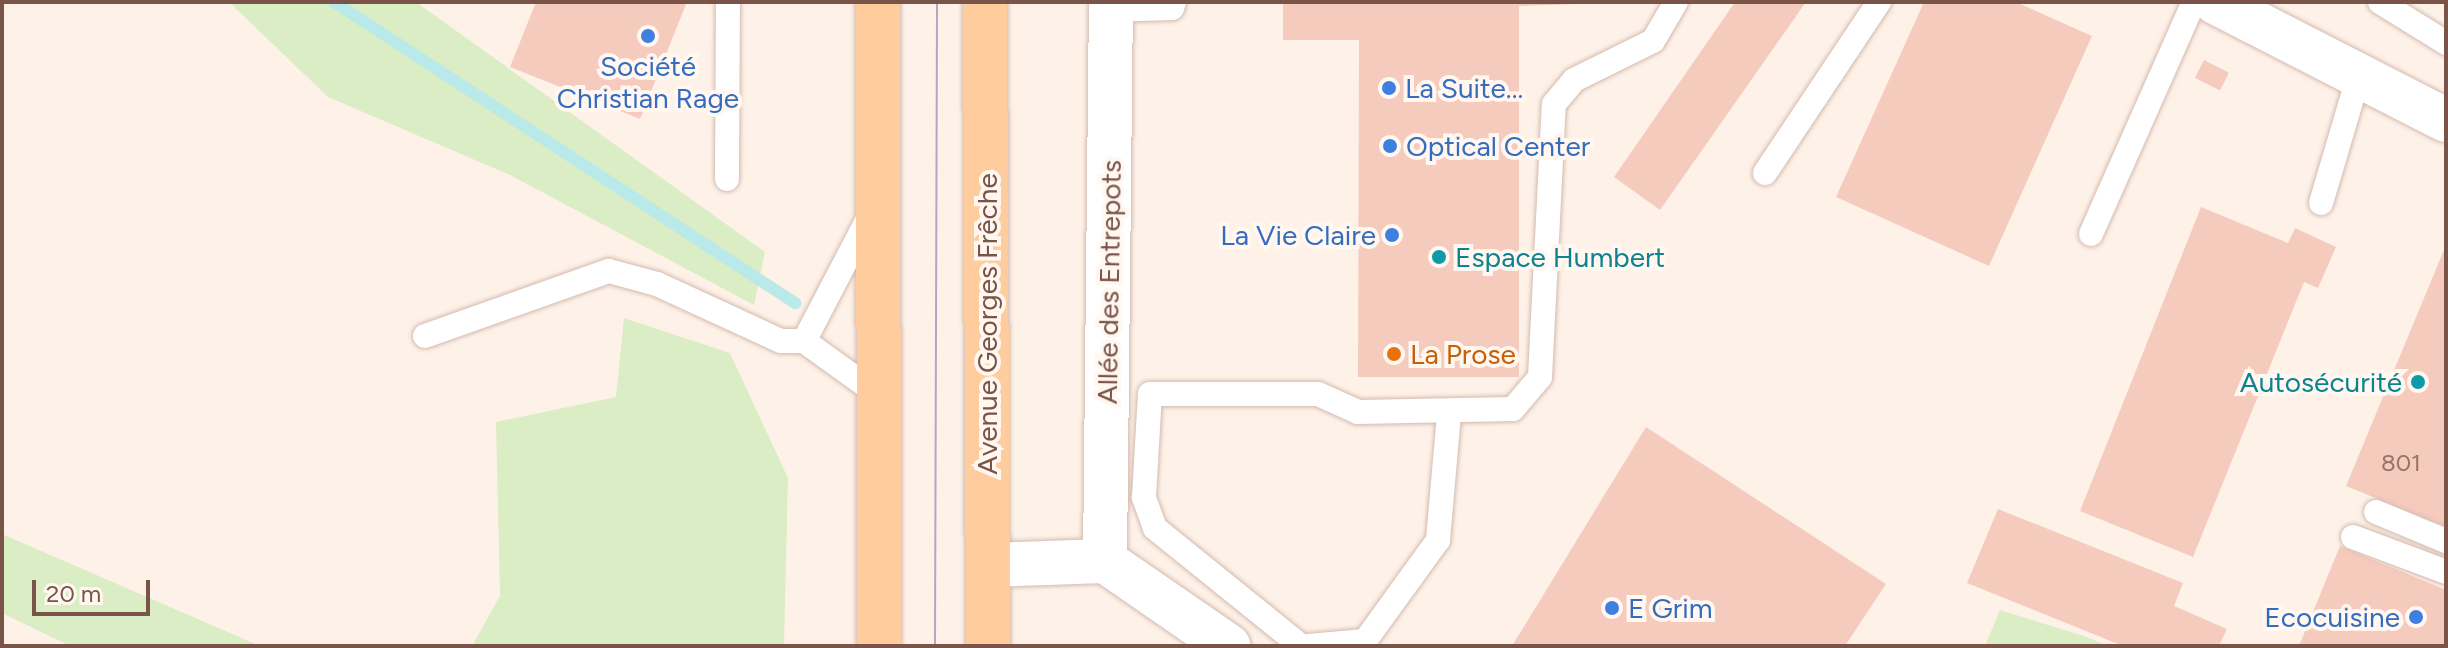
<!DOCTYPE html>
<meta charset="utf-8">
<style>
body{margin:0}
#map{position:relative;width:2448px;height:648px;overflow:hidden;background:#fef2e8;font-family:Figtree,sans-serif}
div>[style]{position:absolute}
.green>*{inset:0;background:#dbedc5}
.stream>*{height:12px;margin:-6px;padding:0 6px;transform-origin:6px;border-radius:6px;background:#bae9e9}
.building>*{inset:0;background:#f5cbbe;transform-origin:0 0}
.roads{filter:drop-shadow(0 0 2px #d4baaf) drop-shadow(0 0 2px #d4baaf)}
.lane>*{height:24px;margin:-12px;padding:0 12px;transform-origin:12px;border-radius:12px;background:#fff}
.street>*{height:44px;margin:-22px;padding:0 22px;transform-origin:22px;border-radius:22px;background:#fff}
.primary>*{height:44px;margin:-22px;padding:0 22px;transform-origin:22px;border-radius:22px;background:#ffcc9e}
.tram>*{height:2px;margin:-1px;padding:0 1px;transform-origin:1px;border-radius:1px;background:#b3a4c9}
.dots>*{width:22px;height:22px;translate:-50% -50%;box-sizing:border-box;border:4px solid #fff7f0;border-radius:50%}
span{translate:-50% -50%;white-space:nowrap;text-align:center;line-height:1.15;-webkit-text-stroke:8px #fff7f0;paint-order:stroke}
.number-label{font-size:24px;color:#997266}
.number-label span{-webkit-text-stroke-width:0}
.shop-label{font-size:28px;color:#366cbe}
.left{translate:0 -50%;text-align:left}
.right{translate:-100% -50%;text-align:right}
.culture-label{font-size:28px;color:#0d838f}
.street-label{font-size:28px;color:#7a5449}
.food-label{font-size:28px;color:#c56008}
.frame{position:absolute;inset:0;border:4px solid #7a5449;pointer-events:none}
.scale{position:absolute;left:32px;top:580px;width:118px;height:36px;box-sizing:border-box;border:4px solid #7a5449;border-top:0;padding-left:10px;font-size:24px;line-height:28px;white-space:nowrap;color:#7a5449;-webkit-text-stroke:6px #fff7f0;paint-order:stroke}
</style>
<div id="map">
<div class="green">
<div style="clip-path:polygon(229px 2px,416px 2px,765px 252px,754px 305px,510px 175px,328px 97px)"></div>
<div style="clip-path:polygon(624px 318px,730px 353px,788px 478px,784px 646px,472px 646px,500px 596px,496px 422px,616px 397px)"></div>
<div style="clip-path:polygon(2px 534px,260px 646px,70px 646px,2px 613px)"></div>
<div style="clip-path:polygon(2000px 610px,2087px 637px,2108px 646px,1985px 646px)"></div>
</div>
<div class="stream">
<div style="left:334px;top:2px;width:551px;rotate:33.14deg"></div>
</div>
<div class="building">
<div style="clip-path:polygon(536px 2px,687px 2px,640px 119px,510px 67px)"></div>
<div style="clip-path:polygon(1283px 2px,1643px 2px,1519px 6px,1519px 377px,1358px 377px,1359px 40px,1283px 40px)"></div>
<div style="clip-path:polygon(1735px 2px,1806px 2px,1660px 210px,1614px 177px)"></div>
<div style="clip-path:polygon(1924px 2px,2016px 2px,2092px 36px,1989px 266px,1836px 197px)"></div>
<div style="left:2204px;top:60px;width:28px;height:20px;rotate:27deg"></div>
<div style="clip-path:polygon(2201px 207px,2288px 243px,2295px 228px,2336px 247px,2318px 288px,2304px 282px,2193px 557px,2080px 511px)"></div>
<div style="clip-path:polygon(2446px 245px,2446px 527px,2346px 486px)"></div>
<div style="clip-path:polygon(1646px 427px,1886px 584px,1845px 646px,1512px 646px)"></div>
<div style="clip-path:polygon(1998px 509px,2183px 583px,2174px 606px,2227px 629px,2219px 646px,2123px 646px,1967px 583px)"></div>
<div style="clip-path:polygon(2340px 546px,2446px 590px,2446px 646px,2299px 646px)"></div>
</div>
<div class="roads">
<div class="lane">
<div style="left:2380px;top:2px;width:78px;rotate:31.8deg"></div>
<div style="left:1110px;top:10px;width:62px;rotate:-1.8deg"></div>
<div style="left:1172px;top:8px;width:6px;rotate:-72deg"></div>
<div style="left:1765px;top:173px;width:206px;rotate:-56.3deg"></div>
<div style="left:727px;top:179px;width:177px;rotate:-89.7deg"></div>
<div style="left:2321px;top:203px;width:134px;rotate:-73.5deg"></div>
<div style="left:870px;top:215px;width:142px;rotate:117.6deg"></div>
<div style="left:804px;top:341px;width:92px;rotate:35.8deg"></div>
<div style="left:2091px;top:234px;width:254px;rotate:-66.1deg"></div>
<div style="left:425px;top:336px;width:195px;rotate:-19.5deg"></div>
<div style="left:609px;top:271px;width:50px;rotate:15.2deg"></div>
<div style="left:657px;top:284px;width:136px;rotate:24.7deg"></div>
<div style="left:781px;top:341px;width:23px"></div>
<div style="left:2376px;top:512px;width:76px;rotate:22.5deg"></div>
<div style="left:2353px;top:537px;width:99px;rotate:20.6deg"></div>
<div style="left:1301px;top:646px;width:188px;rotate:-141.1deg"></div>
<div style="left:1155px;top:528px;width:33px;rotate:-110deg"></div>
<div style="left:1144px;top:497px;width:103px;rotate:-86.7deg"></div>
<div style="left:1150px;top:394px;width:168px"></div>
<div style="left:1318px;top:394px;width:44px;rotate:24.2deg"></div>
<div style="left:1358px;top:412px;width:155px;rotate:-1.1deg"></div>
<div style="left:1513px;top:409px;width:42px;rotate:-49.8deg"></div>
<div style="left:1540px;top:377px;width:273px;rotate:-87.1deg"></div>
<div style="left:1554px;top:104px;width:31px;rotate:-50deg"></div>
<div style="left:1574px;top:80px;width:88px;rotate:-26.3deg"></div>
<div style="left:1653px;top:41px;width:45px;rotate:-59.5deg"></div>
<div style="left:1309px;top:646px;width:56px;rotate:-5.1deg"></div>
<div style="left:1365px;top:641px;width:125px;rotate:-54.1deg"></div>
<div style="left:1438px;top:540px;width:127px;rotate:-85deg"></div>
</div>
<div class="street">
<div style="left:2215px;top:2px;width:259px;rotate:27.1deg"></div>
<div style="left:1105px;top:561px;width:559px;rotate:-89.39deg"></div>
<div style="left:1105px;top:561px;width:150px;rotate:34.6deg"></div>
<div style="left:988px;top:565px;width:117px;rotate:-2deg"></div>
</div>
<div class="primary">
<div style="left:878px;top:2px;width:644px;rotate:89.91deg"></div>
<div style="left:985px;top:2px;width:644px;rotate:89.73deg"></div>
</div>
</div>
<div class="tram">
<div style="left:935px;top:646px;width:644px;rotate:-89.82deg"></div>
</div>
<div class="dots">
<div style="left:648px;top:36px;background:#3f7fe0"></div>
<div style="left:1389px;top:88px;background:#3f7fe0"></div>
<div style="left:1390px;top:146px;background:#3f7fe0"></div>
<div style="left:1392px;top:235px;background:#3f7fe0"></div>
<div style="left:1439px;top:257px;background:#0f9aa8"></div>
<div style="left:1394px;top:354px;background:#e8710a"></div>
<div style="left:2418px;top:382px;background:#0f9aa8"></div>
<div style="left:1612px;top:608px;background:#3f7fe0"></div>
<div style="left:2416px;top:617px;background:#3f7fe0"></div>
</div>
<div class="number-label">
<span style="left:2401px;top:463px">801</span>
</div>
<div class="shop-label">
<span style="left:648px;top:82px">Société<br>Christian Rage</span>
<span class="left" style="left:1405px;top:88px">La Suite...</span>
<span class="left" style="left:1406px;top:146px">Optical Center</span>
<span class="right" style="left:1376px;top:235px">La Vie Claire</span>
<span class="left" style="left:1628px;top:608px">E Grim</span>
<span class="right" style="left:2400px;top:617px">Ecocuisine</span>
</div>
<div class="culture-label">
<span class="left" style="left:1455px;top:257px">Espace Humbert</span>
<span class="right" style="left:2402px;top:382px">Autosécurité</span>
</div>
<div class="street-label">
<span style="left:1109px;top:282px;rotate:-89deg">Allée des Entrepots</span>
<span style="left:987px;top:324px;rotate:-90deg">Avenue Georges Frêche</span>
</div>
<div class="food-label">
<span class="left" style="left:1410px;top:354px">La Prose</span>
</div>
<div class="frame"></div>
<div class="scale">20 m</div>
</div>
